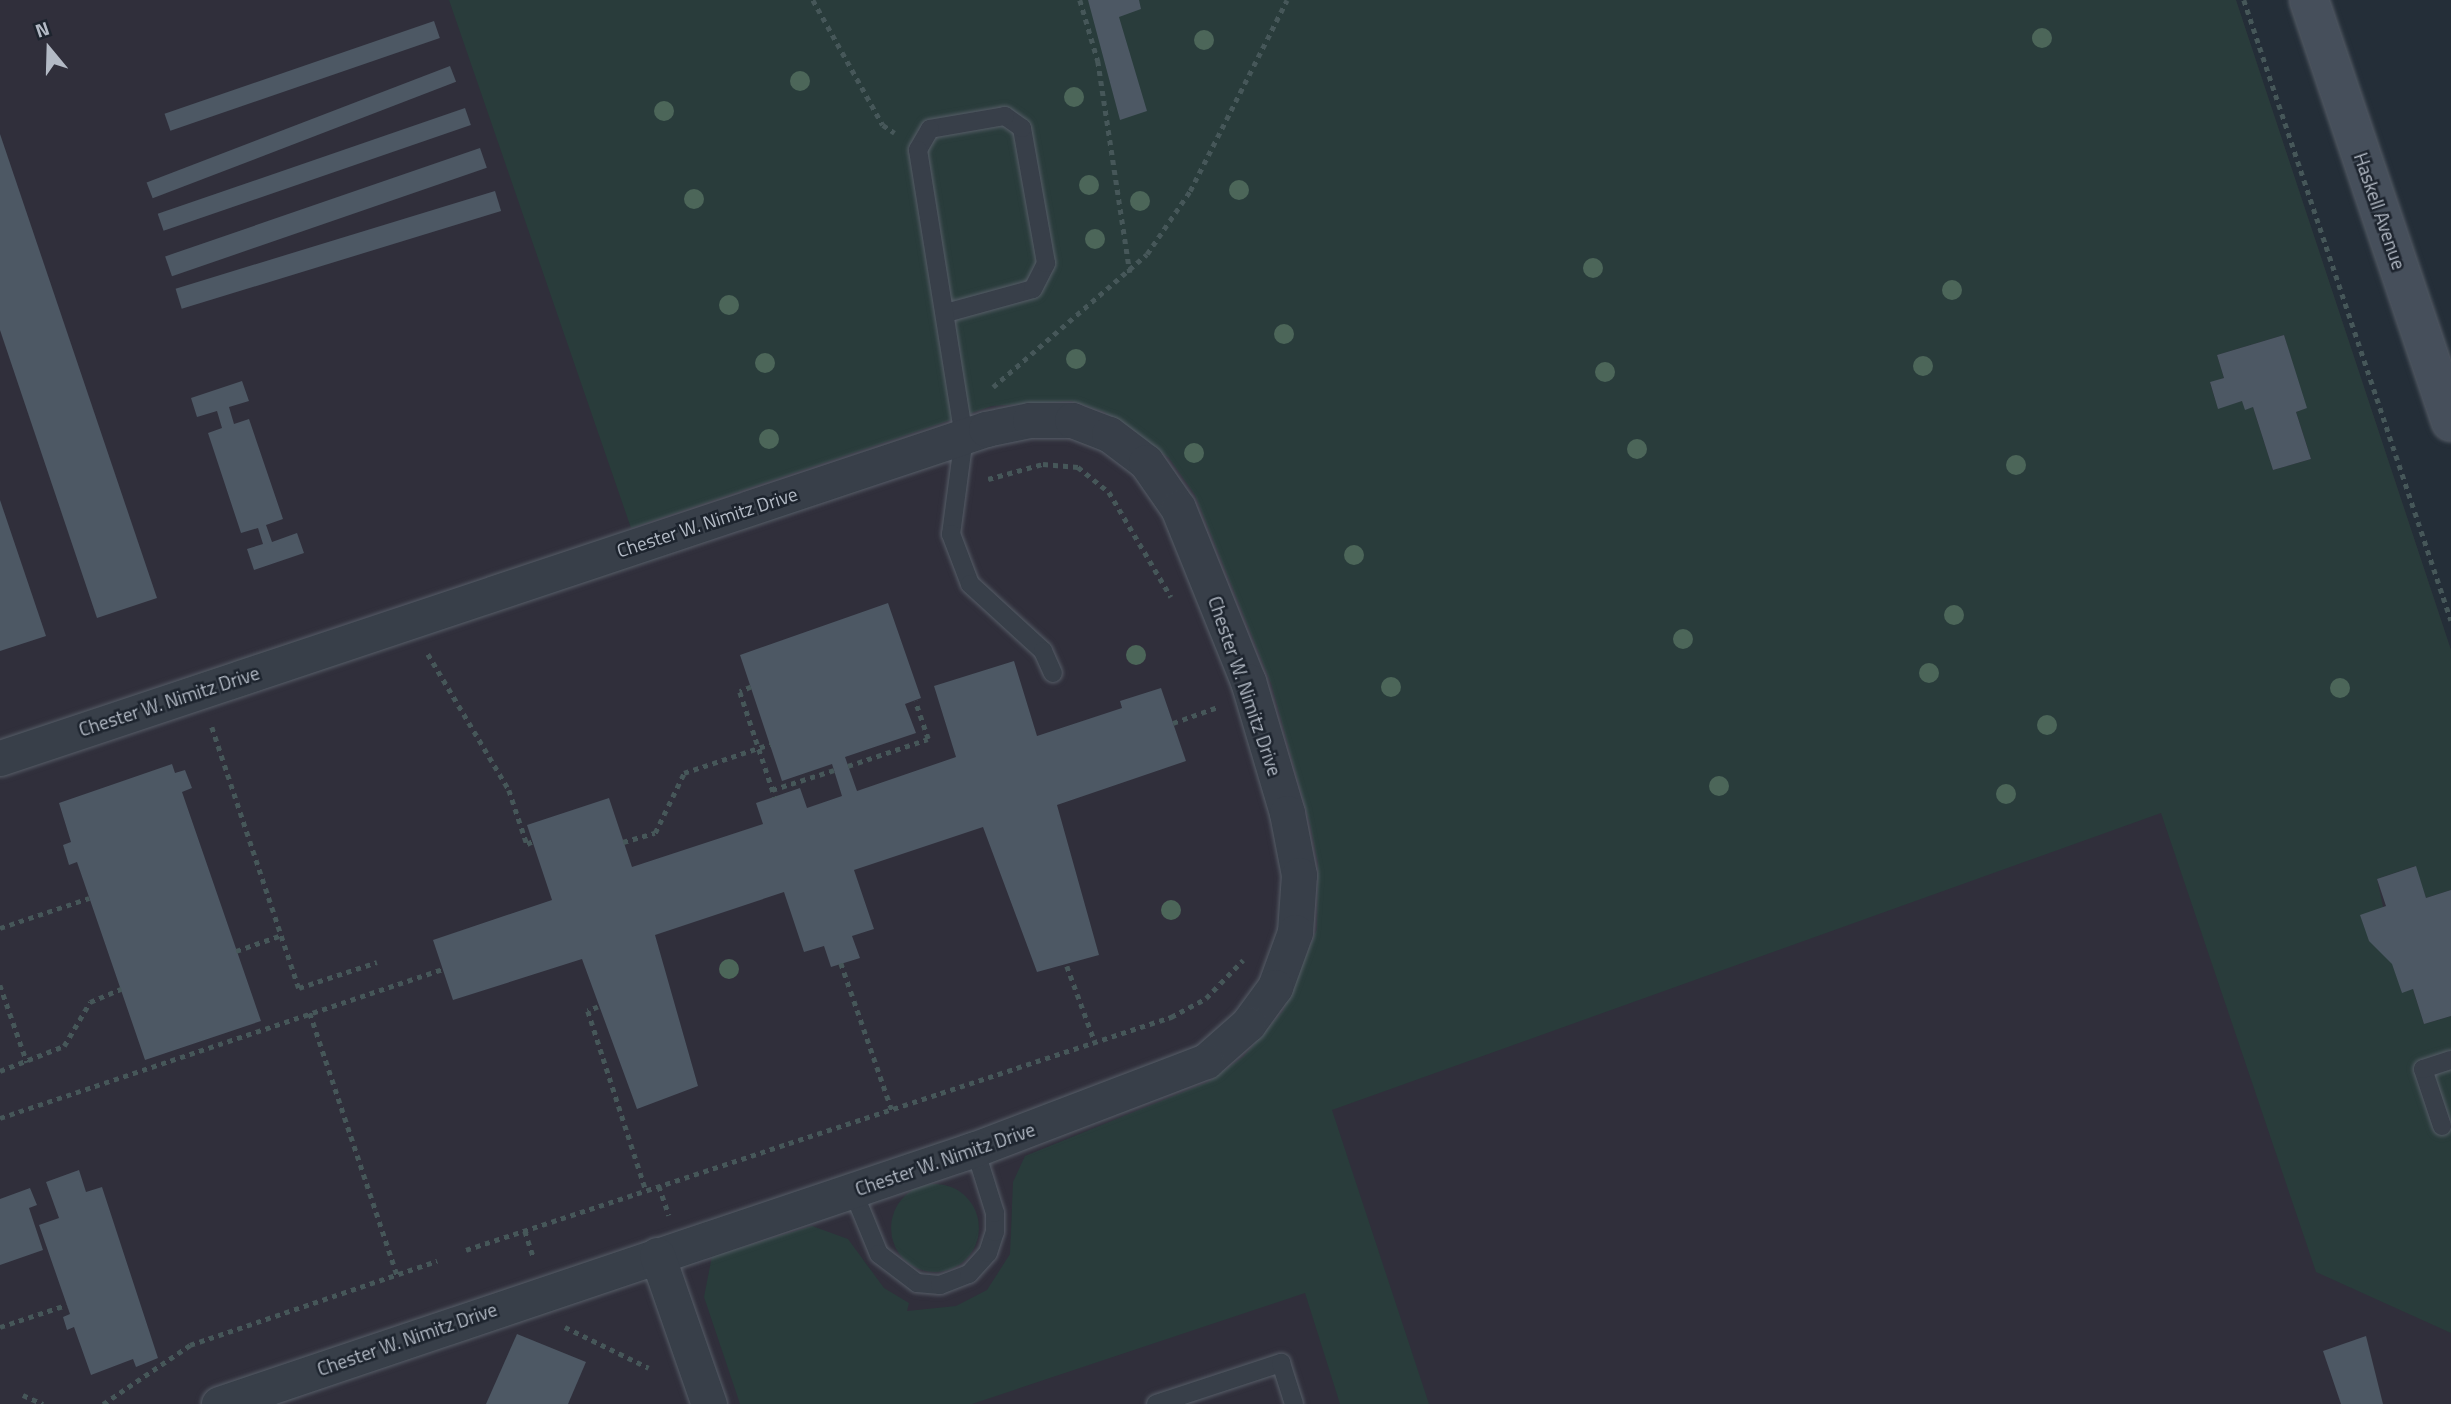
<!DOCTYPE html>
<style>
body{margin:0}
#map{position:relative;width:2451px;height:1404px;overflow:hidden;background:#242e38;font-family:"Titillium Web",sans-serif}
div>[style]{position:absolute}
.medical>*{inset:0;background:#302f3b}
.green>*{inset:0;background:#293c3b}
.round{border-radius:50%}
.building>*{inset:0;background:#4d5864;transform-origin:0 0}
.path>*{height:4.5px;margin-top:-2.25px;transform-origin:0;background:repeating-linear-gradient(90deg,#465759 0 5px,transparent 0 10px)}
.roads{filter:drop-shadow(0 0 2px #565d67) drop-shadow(0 0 2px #565d67)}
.service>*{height:18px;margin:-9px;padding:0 9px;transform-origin:9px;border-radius:9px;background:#383f49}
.minor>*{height:35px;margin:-17.5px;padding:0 17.5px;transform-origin:17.5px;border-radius:17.5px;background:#383f49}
.secondary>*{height:38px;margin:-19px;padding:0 19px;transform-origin:19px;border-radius:19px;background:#464f5b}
.trees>*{width:20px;height:20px;margin:-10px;border-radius:50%;background:#4c6659}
span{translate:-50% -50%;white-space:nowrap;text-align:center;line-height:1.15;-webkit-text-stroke:5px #1d242e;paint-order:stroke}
.street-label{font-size:19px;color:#b3bac5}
.north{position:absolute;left:14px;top:14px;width:70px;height:70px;-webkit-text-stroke:5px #1d242e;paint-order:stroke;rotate:341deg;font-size:19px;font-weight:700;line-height:28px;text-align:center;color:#b3bac5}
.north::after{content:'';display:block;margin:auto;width:24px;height:32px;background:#b3bac5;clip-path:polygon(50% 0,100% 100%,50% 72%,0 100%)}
</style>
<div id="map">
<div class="medical">
<div style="clip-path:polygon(0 0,2236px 0,2451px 650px,2451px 1404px,0 1404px)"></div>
</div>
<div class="green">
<div style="clip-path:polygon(evenodd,449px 0,2236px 0,2451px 650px,2451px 890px,2426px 898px,2415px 866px,2377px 879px,2402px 992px,2413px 989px,2424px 1024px,2451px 1016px,2451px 1333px,2316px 1272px,2161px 813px,1332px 1110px,1429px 1404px,1340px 1404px,1305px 1293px,972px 1404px,740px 1404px,704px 1297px,712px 1256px,812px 1226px,848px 1239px,884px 1288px,909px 1303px,907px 1311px,956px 1306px,987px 1290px,1010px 1254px,1013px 1182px,1025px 1156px,1208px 1082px,1243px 1057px,1283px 1011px,1317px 929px,1318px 863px,1310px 824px,1271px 683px,1195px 495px,1169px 458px,1104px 412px,1071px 401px,992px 406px,631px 528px,449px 0,2284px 335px,2306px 408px,2296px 412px,2311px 459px,2273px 470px,2253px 407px,2242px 401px,2218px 408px,2210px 383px,2224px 378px,2217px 355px,2284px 335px)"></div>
<div class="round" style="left:891px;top:1184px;width:88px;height:88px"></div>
</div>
<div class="building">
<div style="clip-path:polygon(1088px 0,1139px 0,1141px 9px,1119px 17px,1147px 111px,1120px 120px)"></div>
<div style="left:434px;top:21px;width:18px;height:285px;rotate:71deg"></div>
<div style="left:450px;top:66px;width:17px;height:325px;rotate:69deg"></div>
<div style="left:465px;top:108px;width:18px;height:325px;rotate:71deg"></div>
<div style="clip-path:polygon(0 134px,157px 598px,97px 618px,0 330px)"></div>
<div style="left:480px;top:148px;width:21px;height:333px;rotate:71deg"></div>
<div style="left:495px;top:191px;width:21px;height:334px;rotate:73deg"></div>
<div style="clip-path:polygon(2284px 335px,2307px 408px,2296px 412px,2311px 459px,2273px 470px,2253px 407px,2245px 410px,2242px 401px,2218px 409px,2210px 382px,2224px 378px,2217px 355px)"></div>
<div style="clip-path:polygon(242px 381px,249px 401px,229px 407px,234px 424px,249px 419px,283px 519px,266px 525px,272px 542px,297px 533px,304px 553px,254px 570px,247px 549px,263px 544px,258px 528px,241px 533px,208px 433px,222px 428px,217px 411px,197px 417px,191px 398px)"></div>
<div style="clip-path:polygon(0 500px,46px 636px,0 651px)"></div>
<div style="clip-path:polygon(888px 603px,921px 698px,905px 704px,916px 733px,845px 757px,857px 791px,956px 757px,934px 686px,1014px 661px,1037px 736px,1122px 708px,1120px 701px,1161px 688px,1186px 761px,1057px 805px,1099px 955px,1037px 972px,983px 827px,854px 870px,874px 929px,852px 936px,860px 958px,831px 967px,824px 946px,804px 952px,784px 892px,655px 935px,698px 1086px,637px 1109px,582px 959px,453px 1000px,433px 940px,552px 900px,527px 825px,609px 798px,632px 867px,763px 824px,756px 803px,800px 788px,807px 808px,842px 796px,832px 764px,782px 781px,740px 655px)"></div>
<div style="clip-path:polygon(172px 764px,175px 773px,185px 770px,192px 788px,182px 792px,261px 1021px,145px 1060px,77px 862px,69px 865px,63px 845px,71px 842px,59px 803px)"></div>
<div style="clip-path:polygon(2416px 866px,2426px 898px,2451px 890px,2451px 1016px,2424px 1024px,2413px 989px,2402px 993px,2392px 964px,2369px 941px,2360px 915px,2386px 906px,2377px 879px)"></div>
<div style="clip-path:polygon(79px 1170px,86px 1192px,102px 1187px,158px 1358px,136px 1367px,133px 1359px,91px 1375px,74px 1327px,67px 1330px,63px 1317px,70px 1314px,39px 1225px,59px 1218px,46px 1182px)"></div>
<div style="clip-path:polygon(30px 1188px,37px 1205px,29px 1208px,43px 1250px,0 1265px,0 1199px)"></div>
<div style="clip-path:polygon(517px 1334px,586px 1362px,568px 1404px,486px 1404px)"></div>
<div style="clip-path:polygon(2366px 1336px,2383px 1404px,2341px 1404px,2323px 1351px)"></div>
</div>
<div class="path">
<div style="left:813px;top:0;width:143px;rotate:60.8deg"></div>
<div style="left:883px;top:125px;width:14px;rotate:34deg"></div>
<div style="left:1080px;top:0;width:64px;rotate:73.6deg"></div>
<div style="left:1098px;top:61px;width:214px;rotate:81.4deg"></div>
<div style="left:2244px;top:0;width:654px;rotate:71.54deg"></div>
<div style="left:993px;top:387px;width:203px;rotate:-40.8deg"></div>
<div style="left:1147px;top:254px;width:76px;rotate:-55.7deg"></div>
<div style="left:1190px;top:191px;width:214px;rotate:-63.1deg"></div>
<div style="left:988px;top:479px;width:57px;rotate:-15.3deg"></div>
<div style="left:1043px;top:464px;width:35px;rotate:5deg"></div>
<div style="left:1078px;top:467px;width:40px;rotate:39deg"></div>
<div style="left:1109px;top:492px;width:122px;rotate:59.4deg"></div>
<div style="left:428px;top:654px;width:158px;rotate:59.2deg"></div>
<div style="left:509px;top:790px;width:57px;rotate:71.6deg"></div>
<div style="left:527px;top:844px;width:7px;rotate:-27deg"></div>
<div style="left:751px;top:687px;width:12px;rotate:156deg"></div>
<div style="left:740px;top:692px;width:111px;rotate:71.6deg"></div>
<div style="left:1173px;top:723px;width:48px;rotate:-19.6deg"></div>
<div style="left:212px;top:727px;width:275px;rotate:71.6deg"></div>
<div style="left:299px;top:988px;width:82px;rotate:-18.4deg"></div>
<div style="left:848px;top:766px;width:84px;rotate:-18.6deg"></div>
<div style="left:928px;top:739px;width:40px;rotate:-108.9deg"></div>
<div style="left:772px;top:790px;width:65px;rotate:-17.9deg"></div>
<div style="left:623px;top:842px;width:33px;rotate:-16deg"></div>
<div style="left:655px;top:833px;width:67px;rotate:-64.2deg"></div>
<div style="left:684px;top:773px;width:91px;rotate:-18.6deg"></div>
<div style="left:0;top:928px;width:94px;rotate:-18.6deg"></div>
<div style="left:236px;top:951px;width:49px;rotate:-19.2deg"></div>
<div style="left:841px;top:963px;width:156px;rotate:70.9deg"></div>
<div style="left:1067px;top:966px;width:81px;rotate:69.8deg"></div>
<div style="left:0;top:985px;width:82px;rotate:70.7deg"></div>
<div style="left:598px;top:1007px;width:11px;rotate:158deg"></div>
<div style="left:588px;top:1011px;width:189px;rotate:72.1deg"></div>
<div style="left:310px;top:1013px;width:276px;rotate:71.6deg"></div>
<div style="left:0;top:1071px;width:69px;rotate:-21.3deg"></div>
<div style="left:64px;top:1046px;width:51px;rotate:-59.4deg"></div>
<div style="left:90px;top:1002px;width:34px;rotate:-23deg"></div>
<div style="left:0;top:1118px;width:466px;rotate:-18.6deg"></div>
<div style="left:659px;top:1186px;width:31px;rotate:71deg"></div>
<div style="left:525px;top:1231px;width:28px;rotate:72deg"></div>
<div style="left:466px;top:1250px;width:743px;rotate:-18.29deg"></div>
<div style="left:1171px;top:1017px;width:40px;rotate:-28deg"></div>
<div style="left:1206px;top:998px;width:53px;rotate:-45.8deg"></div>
<div style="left:0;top:1327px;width:70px;rotate:-18.4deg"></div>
<div style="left:565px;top:1327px;width:93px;rotate:26deg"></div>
<div style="left:23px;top:1395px;width:22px;rotate:24deg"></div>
<div style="left:103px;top:1404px;width:105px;rotate:-34.1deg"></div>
<div style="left:190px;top:1345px;width:261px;rotate:-18.8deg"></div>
</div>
<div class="roads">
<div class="service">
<div style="left:946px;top:313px;width:90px;rotate:-15.4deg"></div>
<div style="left:1033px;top:289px;width:29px;rotate:-63deg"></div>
<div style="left:1046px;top:263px;width:137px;rotate:-100.1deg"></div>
<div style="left:1022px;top:128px;width:21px;rotate:-145deg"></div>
<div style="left:1005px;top:116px;width:76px;rotate:170.2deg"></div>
<div style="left:930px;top:129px;width:24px;rotate:120deg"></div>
<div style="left:918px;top:150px;width:291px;rotate:80.9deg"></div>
<div style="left:964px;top:437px;width:98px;rotate:97.6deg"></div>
<div style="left:951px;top:534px;width:53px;rotate:69.2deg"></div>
<div style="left:970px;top:584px;width:99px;rotate:42.5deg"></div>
<div style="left:1043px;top:651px;width:24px;rotate:66deg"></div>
<div style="left:2442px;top:1126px;width:60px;rotate:-108.4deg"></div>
<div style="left:2423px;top:1069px;width:29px;rotate:-18deg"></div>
<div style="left:853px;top:1191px;width:68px;rotate:67.6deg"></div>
<div style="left:879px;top:1254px;width:48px;rotate:37.3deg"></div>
<div style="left:917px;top:1283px;width:23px;rotate:5deg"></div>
<div style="left:940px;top:1285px;width:31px;rotate:-21deg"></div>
<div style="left:969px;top:1274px;width:28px;rotate:-48deg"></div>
<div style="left:988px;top:1253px;width:22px;rotate:-72deg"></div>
<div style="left:995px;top:1232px;width:19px;rotate:-90deg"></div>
<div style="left:995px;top:1213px;width:67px;rotate:-107.4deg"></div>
<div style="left:1156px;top:1404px;width:132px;rotate:-18.2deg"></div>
<div style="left:1281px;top:1363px;width:43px;rotate:72.4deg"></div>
</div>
<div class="minor">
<div style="left:0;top:758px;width:1039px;rotate:-18.45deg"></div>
<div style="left:986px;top:429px;width:45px;rotate:-11.6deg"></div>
<div style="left:1030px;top:420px;width:42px"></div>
<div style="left:1072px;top:420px;width:40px;rotate:21deg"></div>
<div style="left:1109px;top:434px;width:46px;rotate:37.1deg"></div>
<div style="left:1146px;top:462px;width:56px;rotate:55.2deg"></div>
<div style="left:1178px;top:508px;width:187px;rotate:68deg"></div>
<div style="left:1248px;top:681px;width:138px;rotate:73.5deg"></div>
<div style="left:1287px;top:813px;width:63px;rotate:79deg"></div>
<div style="left:1299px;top:875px;width:57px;rotate:94deg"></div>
<div style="left:1295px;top:932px;width:59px;rotate:110deg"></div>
<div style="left:1275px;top:987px;width:46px;rotate:126.1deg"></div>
<div style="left:1248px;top:1024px;width:56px;rotate:138.6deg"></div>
<div style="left:1206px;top:1061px;width:247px;rotate:159.1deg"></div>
<div style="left:975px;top:1149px;width:798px;rotate:161.36deg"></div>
<div style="left:657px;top:1255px;width:158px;rotate:70.8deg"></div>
</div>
<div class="secondary">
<div style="left:2309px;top:0;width:445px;rotate:71.4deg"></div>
</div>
</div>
<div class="trees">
<div style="left:2042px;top:38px"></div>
<div style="left:1204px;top:40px"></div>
<div style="left:800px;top:81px"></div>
<div style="left:1074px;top:97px"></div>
<div style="left:664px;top:111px"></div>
<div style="left:1089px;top:185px"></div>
<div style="left:1239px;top:190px"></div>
<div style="left:694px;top:199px"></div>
<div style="left:1140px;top:201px"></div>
<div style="left:1095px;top:239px"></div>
<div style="left:1593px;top:268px"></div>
<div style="left:1952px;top:290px"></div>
<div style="left:729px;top:305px"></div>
<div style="left:1284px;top:334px"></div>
<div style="left:1076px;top:359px"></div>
<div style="left:765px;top:363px"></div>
<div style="left:1923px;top:366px"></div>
<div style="left:1605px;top:372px"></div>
<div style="left:769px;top:439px"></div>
<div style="left:1637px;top:449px"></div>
<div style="left:1194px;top:453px"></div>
<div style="left:2016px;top:465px"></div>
<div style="left:1354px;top:555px"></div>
<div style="left:1954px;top:615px"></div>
<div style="left:1683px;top:639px"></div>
<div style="left:1136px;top:655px"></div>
<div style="left:1929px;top:673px"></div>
<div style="left:1391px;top:687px"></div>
<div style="left:2340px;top:688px"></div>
<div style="left:2047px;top:725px"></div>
<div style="left:1719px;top:786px"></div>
<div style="left:2006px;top:794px"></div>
<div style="left:1171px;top:910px"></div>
<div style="left:729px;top:969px"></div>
</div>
<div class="street-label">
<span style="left:2380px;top:211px;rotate:71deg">Haskell Avenue</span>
<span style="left:707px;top:522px;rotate:-18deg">Chester W. Nimitz Drive</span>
<span style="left:1245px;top:686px;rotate:71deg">Chester W. Nimitz Drive</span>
<span style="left:169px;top:701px;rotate:-18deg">Chester W. Nimitz Drive</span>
<span style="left:945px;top:1159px;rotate:-19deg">Chester W. Nimitz Drive</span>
<span style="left:407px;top:1339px;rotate:-19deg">Chester W. Nimitz Drive</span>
</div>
<div class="north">N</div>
</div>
